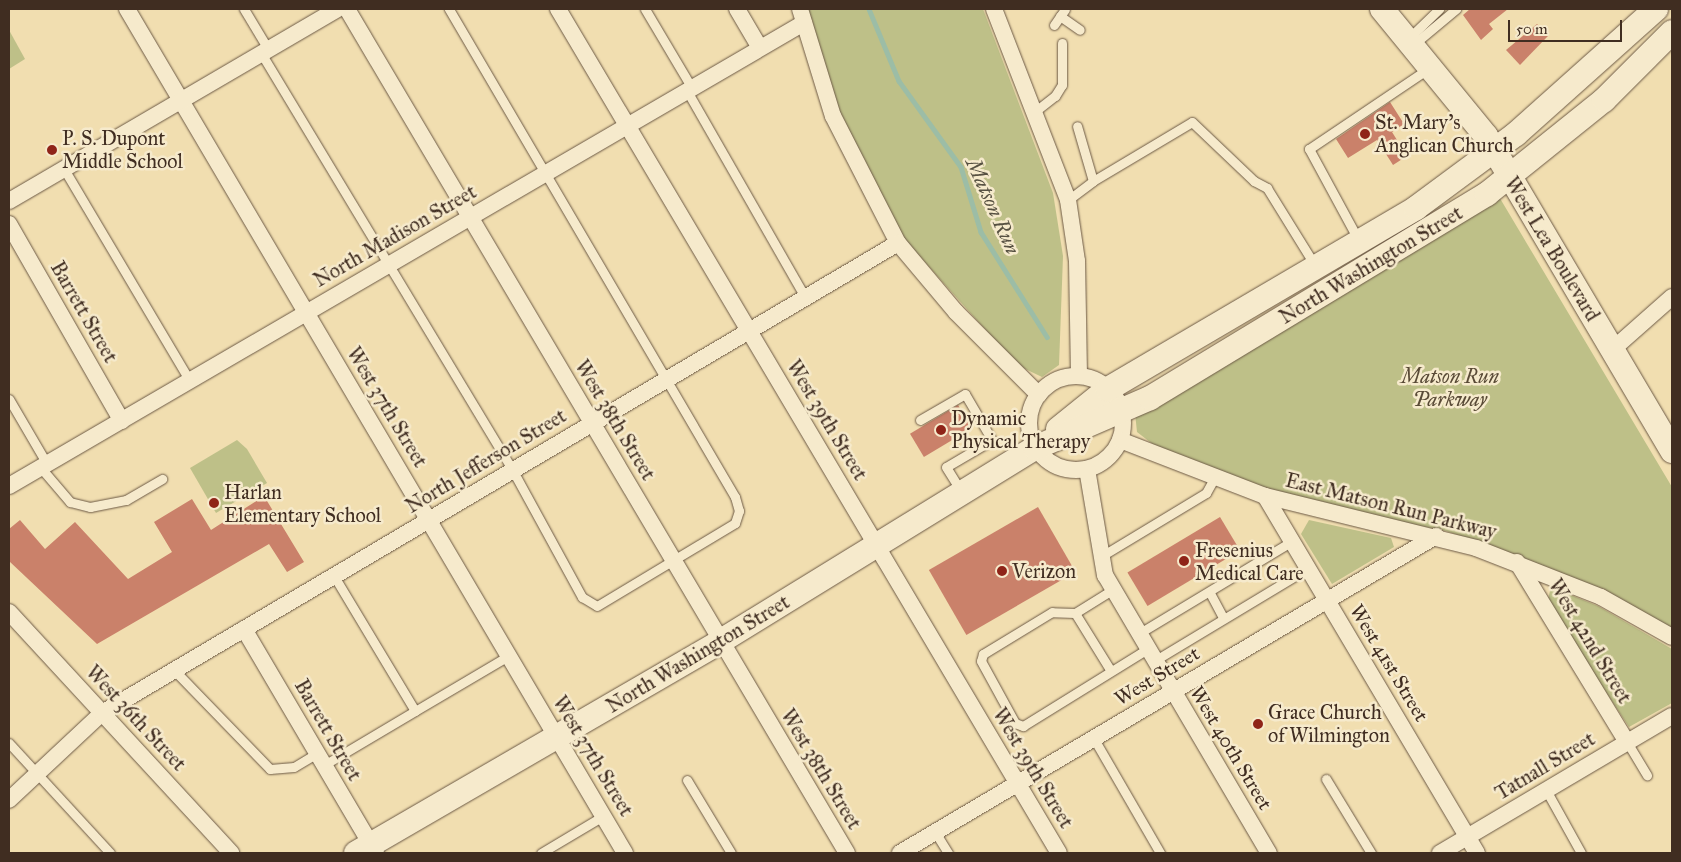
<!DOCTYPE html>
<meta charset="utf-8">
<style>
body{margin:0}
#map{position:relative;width:1681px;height:862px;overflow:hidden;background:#f1deb0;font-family:"IM FELL Great Primer",serif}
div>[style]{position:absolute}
.green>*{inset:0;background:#bec088}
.stream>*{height:4.5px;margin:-2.25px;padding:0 2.25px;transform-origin:2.25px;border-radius:2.25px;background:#9cbda6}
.building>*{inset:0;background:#ca816a;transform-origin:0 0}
.roads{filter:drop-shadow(0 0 1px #6c5945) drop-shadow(0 0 1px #6c5945)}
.lane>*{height:9px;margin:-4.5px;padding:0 4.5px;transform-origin:4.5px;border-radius:4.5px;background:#f6eacc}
.street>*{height:16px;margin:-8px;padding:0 8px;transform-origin:8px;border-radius:8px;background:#f6eacc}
.street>.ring{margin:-8px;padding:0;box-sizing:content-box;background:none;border:16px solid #f6eacc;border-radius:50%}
.secondary>*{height:24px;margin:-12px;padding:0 12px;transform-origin:12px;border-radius:12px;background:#f6eacc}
.dots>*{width:14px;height:14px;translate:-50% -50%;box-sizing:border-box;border:2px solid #f6eacc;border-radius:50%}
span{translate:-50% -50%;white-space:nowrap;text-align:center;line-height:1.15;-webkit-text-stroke:5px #f6eacc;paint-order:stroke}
.poi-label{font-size:20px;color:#402d21}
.left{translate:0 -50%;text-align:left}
.street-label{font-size:20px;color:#402d21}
.park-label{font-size:20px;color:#594a36;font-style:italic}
.water-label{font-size:21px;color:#575142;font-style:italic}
.frame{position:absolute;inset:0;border:10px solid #402d21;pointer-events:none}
.scale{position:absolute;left:1508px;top:20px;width:114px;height:22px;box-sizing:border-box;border:2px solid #402d21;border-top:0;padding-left:6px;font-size:15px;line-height:18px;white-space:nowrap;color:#402d21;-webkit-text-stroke:4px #f6eacc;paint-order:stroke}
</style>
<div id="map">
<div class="green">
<div style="clip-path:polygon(801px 9px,983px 9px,1053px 193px,1063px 256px,1059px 365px,1042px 377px,1017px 365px,905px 240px,849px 148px)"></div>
<div style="clip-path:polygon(9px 30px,25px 59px,9px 69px)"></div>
<div style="clip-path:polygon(1498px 195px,1672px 487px,1672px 629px,1549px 568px,1446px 531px,1359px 514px,1252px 484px,1159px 449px,1137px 432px,1135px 413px)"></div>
<div style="clip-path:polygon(237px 440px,247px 449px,267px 483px,216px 513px,190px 468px)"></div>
<div style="clip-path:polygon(1309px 520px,1391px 538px,1394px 547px,1332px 584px,1301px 534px)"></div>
<div style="clip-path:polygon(1551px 587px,1598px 606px,1672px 649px,1672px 703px,1629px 727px,1547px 603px)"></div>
</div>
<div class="stream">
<div style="left:869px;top:9px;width:78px;rotate:67.4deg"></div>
<div style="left:899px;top:81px;width:106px;rotate:54.2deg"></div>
<div style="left:961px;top:167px;width:68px;rotate:72.9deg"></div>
<div style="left:981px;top:232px;width:124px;rotate:57.8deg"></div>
</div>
<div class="building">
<div style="clip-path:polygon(1470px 9px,1508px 9px,1489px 24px,1493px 29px,1481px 40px,1463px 15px)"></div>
<div style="clip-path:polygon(1537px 24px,1548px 36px,1520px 65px,1506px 50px)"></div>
<div style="clip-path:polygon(1390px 102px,1404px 124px,1392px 132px,1407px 156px,1393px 165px,1377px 140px,1348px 158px,1336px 139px)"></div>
<div style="left:958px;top:405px;width:27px;height:56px;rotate:59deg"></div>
<div style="clip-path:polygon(264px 496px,304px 562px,287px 572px,269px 544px,97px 644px,9px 561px,9px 529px,20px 520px,45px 549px,75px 522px,128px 579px,172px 552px,154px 522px,192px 499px,211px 530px)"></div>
<div style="left:1038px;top:507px;width:75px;height:126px;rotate:60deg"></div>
<div style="left:1220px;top:517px;width:39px;height:108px;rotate:59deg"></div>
</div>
<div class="roads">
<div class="lane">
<div style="left:244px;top:9px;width:47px;rotate:59deg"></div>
<div style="left:645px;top:9px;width:92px;rotate:59.3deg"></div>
<div style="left:1060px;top:16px;width:24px;rotate:35deg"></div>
<div style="left:1054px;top:25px;width:19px;rotate:-55deg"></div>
<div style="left:1409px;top:38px;width:42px;rotate:-44deg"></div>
<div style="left:1414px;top:44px;width:55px;rotate:-39.8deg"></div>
<div style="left:261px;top:53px;width:488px;rotate:58.9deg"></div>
<div style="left:513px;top:471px;width:144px;rotate:61.3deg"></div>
<div style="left:582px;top:597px;width:17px;rotate:31deg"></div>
<div style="left:597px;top:606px;width:161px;rotate:-31deg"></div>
<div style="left:735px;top:523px;width:13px;rotate:-72deg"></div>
<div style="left:739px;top:511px;width:15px;rotate:-106deg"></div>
<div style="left:735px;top:497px;width:566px;rotate:-120.37deg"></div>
<div style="left:687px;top:91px;width:237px;rotate:60.2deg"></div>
<div style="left:1033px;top:113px;width:28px;rotate:-38deg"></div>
<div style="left:1055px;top:96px;width:13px;rotate:-58deg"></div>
<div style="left:1062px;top:85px;width:42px;rotate:-90deg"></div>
<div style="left:64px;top:169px;width:247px;rotate:59.3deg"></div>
<div style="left:1093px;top:181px;width:115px;rotate:-30.8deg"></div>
<div style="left:1192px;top:122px;width:86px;rotate:43.6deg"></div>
<div style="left:1254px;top:181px;width:15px;rotate:28deg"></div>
<div style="left:1267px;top:188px;width:93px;rotate:58.2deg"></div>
<div style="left:1068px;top:200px;width:31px;rotate:-37deg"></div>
<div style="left:1093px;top:181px;width:57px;rotate:-106.2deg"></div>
<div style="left:1359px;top:241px;width:105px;rotate:-118.5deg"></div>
<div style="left:1309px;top:149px;width:145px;rotate:-34deg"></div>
<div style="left:9px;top:399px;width:75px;rotate:59.7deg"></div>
<div style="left:920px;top:420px;width:52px;rotate:-30deg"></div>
<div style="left:965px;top:394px;width:53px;rotate:59.6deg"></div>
<div style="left:992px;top:440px;width:53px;rotate:149.6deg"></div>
<div style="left:946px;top:467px;width:31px;rotate:58deg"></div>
<div style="left:41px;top:468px;width:45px;rotate:49.5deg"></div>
<div style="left:70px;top:502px;width:21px;rotate:14deg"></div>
<div style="left:90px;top:507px;width:37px;rotate:-11deg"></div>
<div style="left:126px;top:500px;width:42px;rotate:-30.3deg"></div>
<div style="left:1100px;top:557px;width:124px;rotate:-31.1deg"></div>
<div style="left:1206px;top:493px;width:18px;rotate:-61deg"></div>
<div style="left:334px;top:576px;width:157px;rotate:59deg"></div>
<div style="left:415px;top:711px;width:108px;rotate:-30.6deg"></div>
<div style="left:1112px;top:590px;width:44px;rotate:148.1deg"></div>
<div style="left:1075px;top:613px;width:23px;rotate:-178deg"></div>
<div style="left:1052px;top:612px;width:81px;rotate:148.7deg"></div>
<div style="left:983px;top:654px;width:7px;rotate:106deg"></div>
<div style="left:981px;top:661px;width:71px;rotate:61.3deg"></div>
<div style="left:1015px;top:723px;width:9px;rotate:21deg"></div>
<div style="left:1023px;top:726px;width:146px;rotate:-31.8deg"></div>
<div style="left:1210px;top:593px;width:27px;rotate:62deg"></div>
<div style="left:1075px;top:613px;width:68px;rotate:58.2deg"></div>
<div style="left:1138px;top:634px;width:180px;rotate:-31.1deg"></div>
<div style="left:1154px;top:661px;width:180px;rotate:-31.1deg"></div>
<div style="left:174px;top:670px;width:138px;rotate:45.9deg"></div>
<div style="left:270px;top:769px;width:24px;rotate:-5deg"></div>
<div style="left:294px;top:767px;width:27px;rotate:-31deg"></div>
<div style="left:1094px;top:739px;width:132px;rotate:59.9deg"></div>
<div style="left:1627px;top:742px;width:39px;rotate:59deg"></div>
<div style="left:9px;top:743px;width:149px;rotate:47.4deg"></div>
<div style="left:324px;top:765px;width:106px;rotate:-30.7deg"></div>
<div style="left:1326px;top:779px;width:87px;rotate:58.7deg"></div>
<div style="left:687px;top:780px;width:85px;rotate:58.9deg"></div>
<div style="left:1546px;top:790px;width:72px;rotate:60.9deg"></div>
<div style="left:935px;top:832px;width:25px;rotate:58deg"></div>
<div style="left:541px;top:853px;width:72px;rotate:-30.8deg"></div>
</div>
<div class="street">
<div style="left:127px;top:9px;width:980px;rotate:59.46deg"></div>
<div style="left:347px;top:9px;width:981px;rotate:59.36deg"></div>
<div style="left:558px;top:9px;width:981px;rotate:59.31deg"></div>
<div style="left:737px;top:9px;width:45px;rotate:59.5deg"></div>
<div style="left:800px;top:9px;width:112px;rotate:72.9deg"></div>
<div style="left:833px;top:116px;width:143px;rotate:62.9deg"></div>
<div style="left:898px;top:243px;width:90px;rotate:50deg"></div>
<div style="left:956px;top:312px;width:117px;rotate:45deg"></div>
<div style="left:994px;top:9px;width:205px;rotate:68.8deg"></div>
<div style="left:1068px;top:200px;width:62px;rotate:81.6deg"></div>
<div style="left:1077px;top:261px;width:115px;rotate:89deg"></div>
<div style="left:9px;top:201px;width:380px;rotate:-30.3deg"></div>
<div style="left:9px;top:224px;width:227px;rotate:60.2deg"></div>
<div style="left:1612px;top:350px;width:80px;rotate:-41.5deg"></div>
<div class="ring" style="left:1029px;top:376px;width:78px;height:78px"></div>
<div style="left:1120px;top:440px;width:155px;rotate:21.1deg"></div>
<div style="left:1265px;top:496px;width:217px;rotate:13.8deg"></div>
<div style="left:1476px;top:548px;width:134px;rotate:21.4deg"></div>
<div style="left:1601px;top:597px;width:81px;rotate:29.4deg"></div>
<div style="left:1087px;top:469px;width:108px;rotate:80.4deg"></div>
<div style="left:1105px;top:575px;width:323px;rotate:59.5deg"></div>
<div style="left:9px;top:486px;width:920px;rotate:-30.22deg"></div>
<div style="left:1265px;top:496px;width:415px;rotate:59.3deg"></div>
<div style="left:1517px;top:562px;width:211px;rotate:58.6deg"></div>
<div style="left:9px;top:612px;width:328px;rotate:47.3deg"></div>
<div style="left:244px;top:629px;width:260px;rotate:59.5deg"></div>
<div style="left:9px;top:800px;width:127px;rotate:-43.1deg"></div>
<div style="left:102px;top:713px;width:924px;rotate:-30.56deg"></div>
<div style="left:900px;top:853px;width:623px;rotate:-30.6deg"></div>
<div style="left:1440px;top:853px;width:269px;rotate:-30.6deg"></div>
</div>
<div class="secondary">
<div style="left:1382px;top:9px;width:164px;rotate:50.7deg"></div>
<div style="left:1486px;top:136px;width:366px;rotate:59.4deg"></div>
<div style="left:1058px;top:429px;width:64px;rotate:-38.7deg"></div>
<div style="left:1108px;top:389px;width:357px;rotate:-30.4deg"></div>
<div style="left:1416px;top:208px;width:124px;rotate:-36.5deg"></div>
<div style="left:1516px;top:134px;width:188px;rotate:-41.8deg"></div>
<div style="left:356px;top:853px;width:422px;rotate:-30.1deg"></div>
<div style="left:721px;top:641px;width:369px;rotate:-31.6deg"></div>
<div style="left:1035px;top:448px;width:125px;rotate:-23.5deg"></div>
<div style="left:1150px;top:398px;width:394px;rotate:-31.2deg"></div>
<div style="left:1487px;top:194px;width:150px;rotate:-38.8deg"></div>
<div style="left:1604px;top:100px;width:96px;rotate:-45deg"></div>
</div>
</div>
<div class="dots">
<div style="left:1365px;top:134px;background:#8f2418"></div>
<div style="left:52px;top:150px;background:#8f2418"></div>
<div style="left:941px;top:430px;background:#8f2418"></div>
<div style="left:214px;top:503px;background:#8f2418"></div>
<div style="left:1184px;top:561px;background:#8f2418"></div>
<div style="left:1002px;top:571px;background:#8f2418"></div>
<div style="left:1258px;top:724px;background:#8f2418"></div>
</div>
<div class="poi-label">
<span class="left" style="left:1375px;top:134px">St. Mary’s<br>Anglican Church</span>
<span class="left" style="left:62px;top:150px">P. S. Dupont<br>Middle School</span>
<span class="left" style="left:951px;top:430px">Dynamic<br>Physical Therapy</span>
<span class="left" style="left:224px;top:504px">Harlan<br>Elementary School</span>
<span class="left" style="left:1195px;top:562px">Fresenius<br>Medical Care</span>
<span class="left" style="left:1012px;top:571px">Verizon</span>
<span class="left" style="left:1268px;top:724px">Grace Church<br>of Wilmington</span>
</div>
<div class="street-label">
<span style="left:395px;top:236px;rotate:-30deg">North Madison Street</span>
<span style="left:1552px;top:249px;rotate:59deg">West Lea Boulevard</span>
<span style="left:1371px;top:265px;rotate:-31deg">North Washington Street</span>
<span style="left:84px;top:312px;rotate:60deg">Barrett Street</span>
<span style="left:387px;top:407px;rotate:59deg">West 37th Street</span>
<span style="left:615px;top:420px;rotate:59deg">West 38th Street</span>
<span style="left:827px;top:420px;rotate:59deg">West 39th Street</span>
<span style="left:486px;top:461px;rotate:-31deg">North Jefferson Street</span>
<span style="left:1391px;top:506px;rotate:14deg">East Matson Run Parkway</span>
<span style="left:1590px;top:641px;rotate:59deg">West 42nd Street</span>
<span style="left:698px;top:654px;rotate:-31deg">North Washington Street</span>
<span style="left:1389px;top:663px;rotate:59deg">West 41st Street</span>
<span style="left:1157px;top:676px;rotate:-31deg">West Street</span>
<span style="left:136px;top:718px;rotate:47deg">West 36th Street</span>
<span style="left:328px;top:730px;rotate:60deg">Barrett Street</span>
<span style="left:1231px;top:748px;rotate:59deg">West 40th Street</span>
<span style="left:593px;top:756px;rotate:59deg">West 37th Street</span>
<span style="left:1545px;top:766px;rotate:-31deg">Tatnall Street</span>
<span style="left:1033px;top:768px;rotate:59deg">West 39th Street</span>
<span style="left:821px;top:769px;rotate:59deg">West 38th Street</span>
</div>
<div class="park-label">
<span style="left:1450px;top:388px">Matson Run<br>Parkway</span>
</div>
<div class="water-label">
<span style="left:993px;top:206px;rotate:66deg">Matson Run</span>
</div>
<div class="frame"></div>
<div class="scale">50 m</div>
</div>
